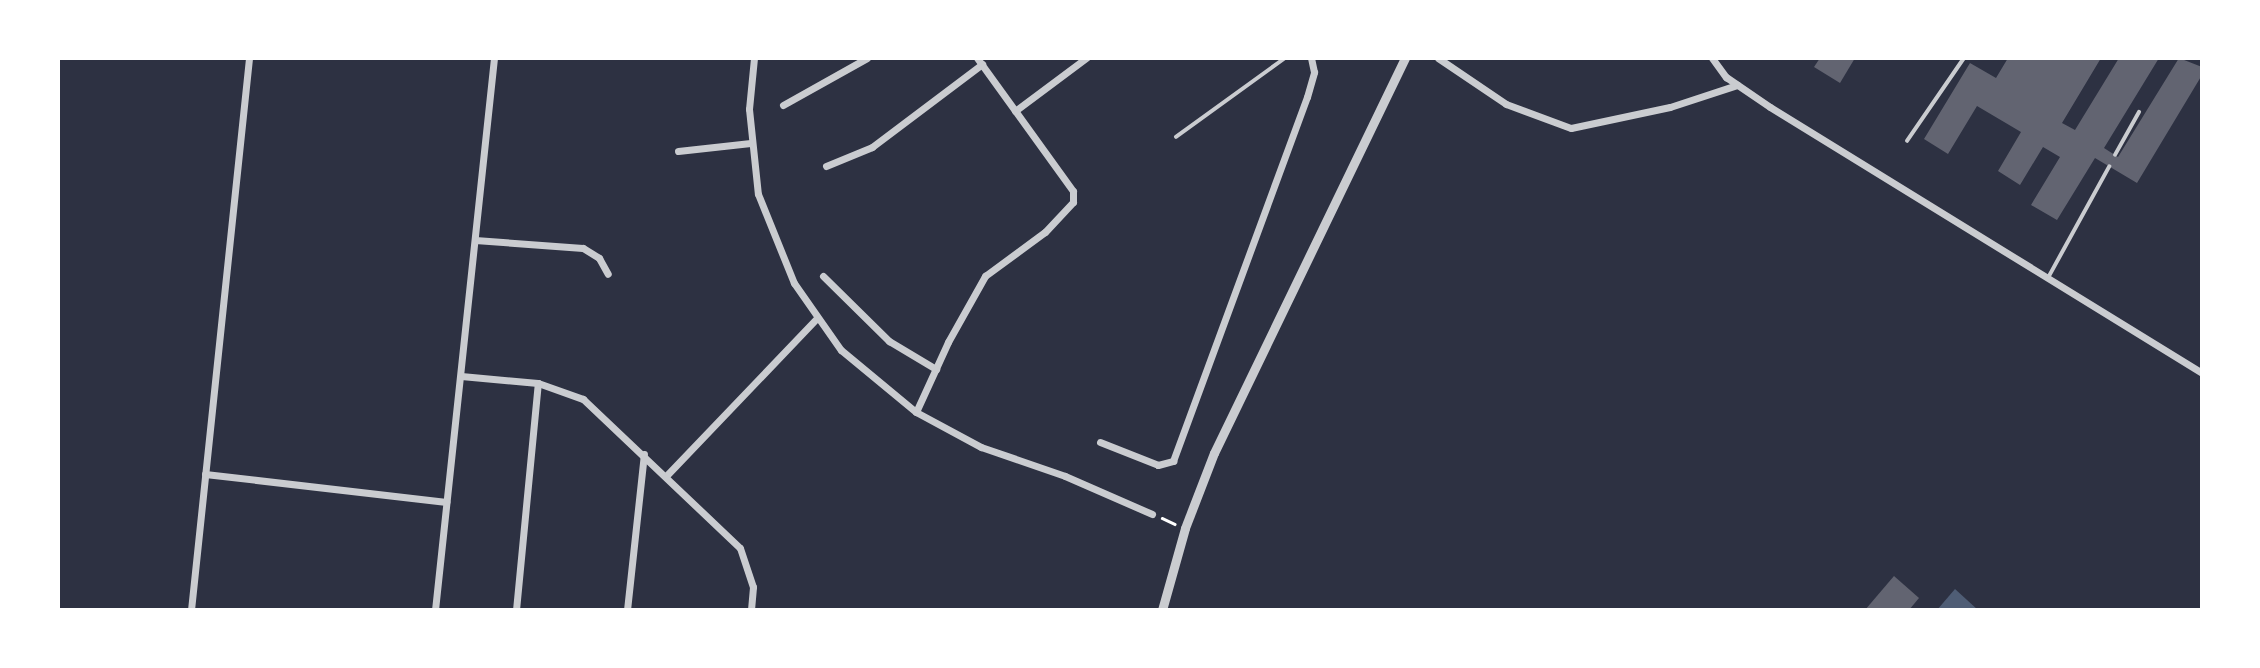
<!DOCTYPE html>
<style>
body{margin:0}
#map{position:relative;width:2260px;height:668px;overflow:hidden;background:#2d3142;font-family:Barlow,sans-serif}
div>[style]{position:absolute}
.water>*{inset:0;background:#4f5d75}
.building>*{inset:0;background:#626471}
.path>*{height:2.5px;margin:-1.25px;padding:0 1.25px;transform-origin:1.25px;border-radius:1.25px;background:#fff}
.service>*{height:3.5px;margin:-1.75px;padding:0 1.75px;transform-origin:1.75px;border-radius:1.75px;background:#caccd0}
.minor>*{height:7px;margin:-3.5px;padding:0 3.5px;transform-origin:3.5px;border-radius:3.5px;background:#caccd0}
.tertiary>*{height:9px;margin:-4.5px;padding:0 4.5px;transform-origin:4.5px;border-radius:4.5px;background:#caccd0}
span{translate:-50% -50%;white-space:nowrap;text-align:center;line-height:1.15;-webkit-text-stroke:6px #fff;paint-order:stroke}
.frame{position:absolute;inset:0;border:60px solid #fff;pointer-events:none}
</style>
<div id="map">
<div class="water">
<div style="clip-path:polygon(1955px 589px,1978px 610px,1937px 610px)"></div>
</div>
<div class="building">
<div style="clip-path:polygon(1820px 58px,1855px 58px,1840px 83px,1814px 67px)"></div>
<div style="clip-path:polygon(2008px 58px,2101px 58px,2062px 123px,2075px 130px,2119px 58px,2159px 58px,2104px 148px,2118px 157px,2179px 58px,2202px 67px,2202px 75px,2137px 183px,2095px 158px,2057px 220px,2031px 205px,2060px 157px,2043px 147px,2020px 185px,1998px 171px,2021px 132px,1977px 106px,1948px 154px,1924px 139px,1970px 63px,1996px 78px)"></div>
<div style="clip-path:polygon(1894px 576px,1919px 598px,1909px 610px,1865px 610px)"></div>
</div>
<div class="path">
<div style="left:1162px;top:518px;width:14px;rotate:25deg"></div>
</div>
<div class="service">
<div style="left:1176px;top:137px;width:135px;rotate:-35.9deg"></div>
<div style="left:1907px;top:141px;width:101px;rotate:-55.5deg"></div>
<div style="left:2115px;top:155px;width:49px;rotate:-60.8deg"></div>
<div style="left:2048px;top:278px;width:127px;rotate:-61.2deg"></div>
</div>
<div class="minor">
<div style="left:754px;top:58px;width:51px;rotate:95.6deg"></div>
<div style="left:749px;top:109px;width:85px;rotate:84deg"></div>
<div style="left:758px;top:194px;width:96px;rotate:68deg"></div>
<div style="left:794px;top:283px;width:82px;rotate:55deg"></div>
<div style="left:841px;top:350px;width:97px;rotate:39.6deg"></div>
<div style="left:916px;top:412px;width:74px;rotate:28.3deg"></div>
<div style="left:981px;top:447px;width:89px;rotate:19deg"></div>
<div style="left:1065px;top:476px;width:95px;rotate:23.6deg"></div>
<div style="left:1438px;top:58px;width:82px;rotate:34.1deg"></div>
<div style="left:1506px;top:104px;width:69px;rotate:20.3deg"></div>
<div style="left:1571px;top:128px;width:101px;rotate:-12deg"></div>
<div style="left:1670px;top:107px;width:71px;rotate:-18.2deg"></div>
<div style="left:1712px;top:58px;width:24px;rotate:54deg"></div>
<div style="left:1726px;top:77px;width:53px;rotate:34.3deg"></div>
<div style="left:1770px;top:107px;width:507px;rotate:31.62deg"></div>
<div style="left:783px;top:105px;width:96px;rotate:-29.2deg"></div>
<div style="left:1015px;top:111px;width:89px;rotate:-36.7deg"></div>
<div style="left:678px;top:151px;width:73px;rotate:-6.3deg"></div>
<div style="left:826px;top:166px;width:50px;rotate:-22.4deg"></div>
<div style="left:872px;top:147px;width:138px;rotate:-37deg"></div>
<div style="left:475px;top:240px;width:108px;rotate:4.2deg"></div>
<div style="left:583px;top:248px;width:19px;rotate:32deg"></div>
<div style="left:599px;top:258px;width:18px;rotate:61deg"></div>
<div style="left:823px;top:276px;width:93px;rotate:44.6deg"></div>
<div style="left:889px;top:341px;width:55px;rotate:30.8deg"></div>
<div style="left:461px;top:376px;width:77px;rotate:5.2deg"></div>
<div style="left:538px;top:383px;width:48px;rotate:19.6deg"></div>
<div style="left:583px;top:399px;width:216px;rotate:43.5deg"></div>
<div style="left:740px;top:548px;width:41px;rotate:71.6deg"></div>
<div style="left:753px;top:587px;width:23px;rotate:95deg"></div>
<div style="left:916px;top:412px;width:77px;rotate:-65.4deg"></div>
<div style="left:948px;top:342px;width:76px;rotate:-60.7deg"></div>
<div style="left:985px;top:276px;width:74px;rotate:-36.3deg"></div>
<div style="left:1045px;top:232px;width:41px;rotate:-47deg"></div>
<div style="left:1073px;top:202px;width:11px;rotate:-90deg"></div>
<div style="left:1073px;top:191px;width:164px;rotate:-125.8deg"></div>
<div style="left:1100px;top:442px;width:62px;rotate:21.6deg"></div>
<div style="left:1158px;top:465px;width:16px;rotate:-15deg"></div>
<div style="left:1173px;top:461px;width:388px;rotate:-69.8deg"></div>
<div style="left:1307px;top:97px;width:26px;rotate:-74deg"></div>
<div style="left:1314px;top:72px;width:14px;rotate:-102deg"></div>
<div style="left:205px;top:474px;width:243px;rotate:6.6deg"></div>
<div style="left:666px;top:476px;width:217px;rotate:-46.3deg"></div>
<div style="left:191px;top:610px;width:555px;rotate:-84deg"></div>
<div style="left:435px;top:610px;width:555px;rotate:-83.9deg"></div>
<div style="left:516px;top:610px;width:228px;rotate:-84.5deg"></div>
<div style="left:627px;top:610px;width:157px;rotate:-83.8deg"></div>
</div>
<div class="tertiary">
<div style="left:1162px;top:610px;width:85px;rotate:-74.3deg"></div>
<div style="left:1185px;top:528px;width:80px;rotate:-68.9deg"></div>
<div style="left:1214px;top:453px;width:439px;rotate:-64.2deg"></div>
</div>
<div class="frame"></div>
</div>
